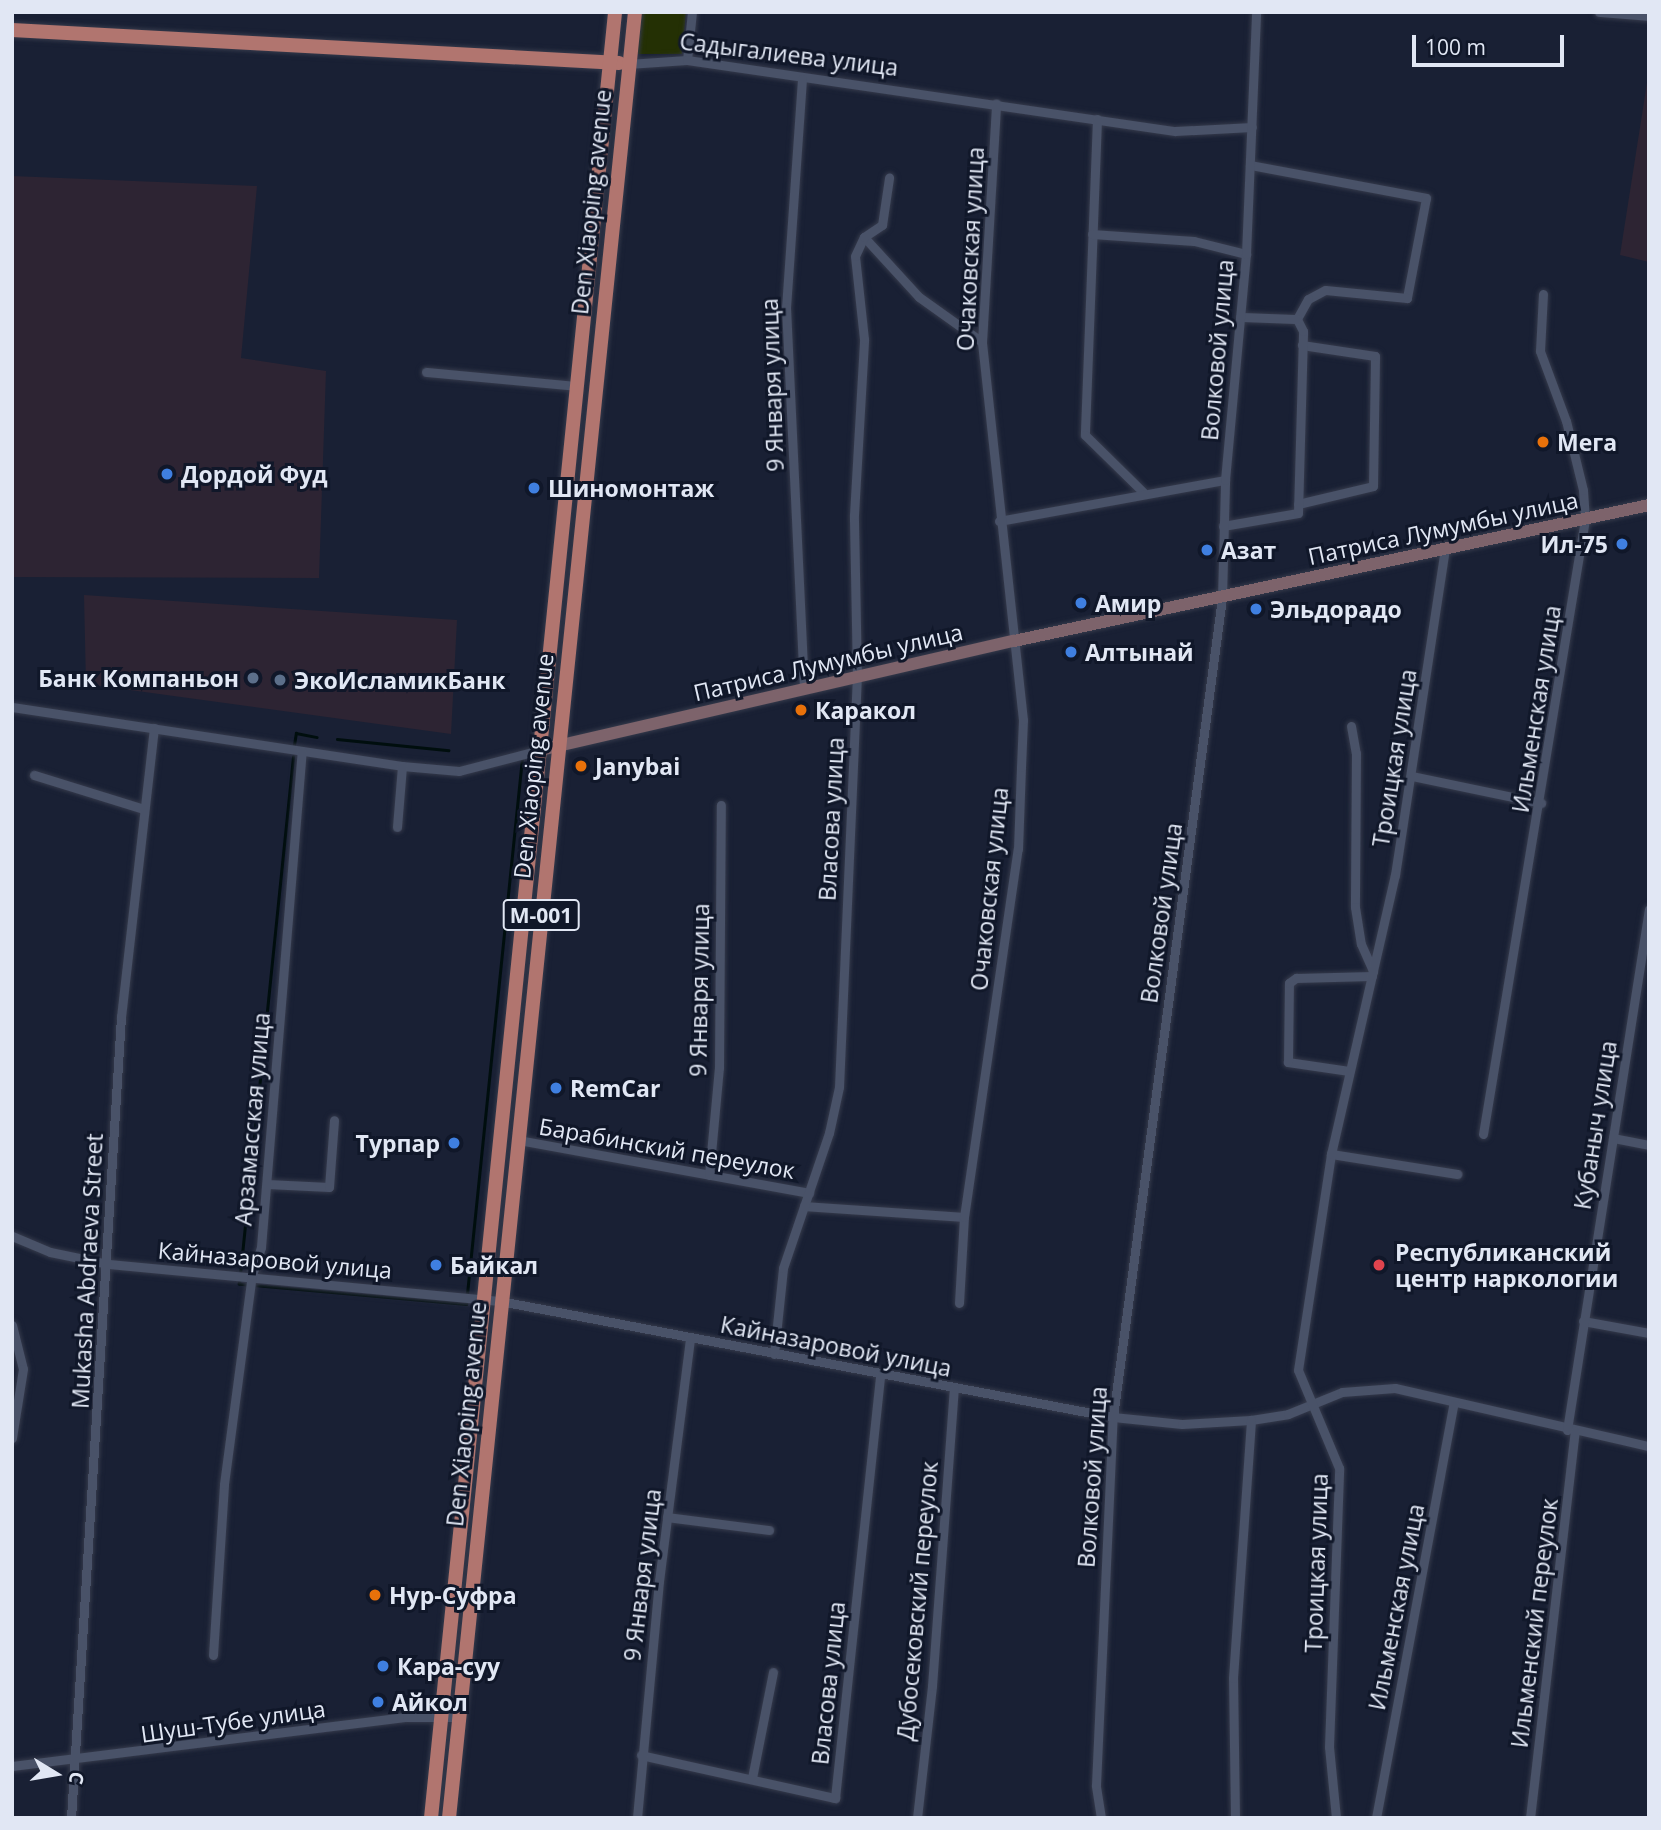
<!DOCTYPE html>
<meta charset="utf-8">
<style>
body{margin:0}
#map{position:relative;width:1661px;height:1830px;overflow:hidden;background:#192034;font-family:"Open Sans",sans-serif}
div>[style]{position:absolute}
.commercial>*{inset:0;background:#2d2433}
.green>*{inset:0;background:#243004}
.stream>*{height:2.5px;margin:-1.25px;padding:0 1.25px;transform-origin:1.25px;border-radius:1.25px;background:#000e0e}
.roads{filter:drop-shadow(0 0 2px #353a4b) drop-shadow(0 0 2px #353a4b)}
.street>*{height:9px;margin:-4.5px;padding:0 4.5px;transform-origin:4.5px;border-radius:4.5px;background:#495268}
.secondary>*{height:12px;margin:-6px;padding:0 6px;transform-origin:6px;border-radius:6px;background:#7d636b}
.primary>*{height:14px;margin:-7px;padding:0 7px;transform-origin:7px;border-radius:7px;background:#b1756f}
.dots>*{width:19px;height:19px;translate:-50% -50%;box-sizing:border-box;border:4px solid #101729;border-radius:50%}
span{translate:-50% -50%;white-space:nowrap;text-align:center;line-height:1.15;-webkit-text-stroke:6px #101729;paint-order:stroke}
.shield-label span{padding:2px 5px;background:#101729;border:2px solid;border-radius:5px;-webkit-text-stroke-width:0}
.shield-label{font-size:21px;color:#e1e7f4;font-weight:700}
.street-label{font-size:23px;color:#e1e7f4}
.poi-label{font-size:23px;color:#e1e7f4;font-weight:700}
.left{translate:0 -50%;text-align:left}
.right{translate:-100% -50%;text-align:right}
.frame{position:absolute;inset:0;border:14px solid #e1e7f4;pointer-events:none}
.north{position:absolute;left:21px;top:1739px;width:70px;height:70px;-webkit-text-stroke:5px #101729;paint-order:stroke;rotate:101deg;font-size:19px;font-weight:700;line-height:28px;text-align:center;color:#e1e7f4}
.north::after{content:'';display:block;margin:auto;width:24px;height:32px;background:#e1e7f4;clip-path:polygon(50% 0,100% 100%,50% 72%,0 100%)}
.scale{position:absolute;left:1412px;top:35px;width:152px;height:32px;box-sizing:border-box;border:4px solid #e1e7f4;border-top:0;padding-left:9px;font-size:21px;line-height:24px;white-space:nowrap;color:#e1e7f4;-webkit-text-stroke:5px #101729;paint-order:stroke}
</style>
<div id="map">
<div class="commercial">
<div style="clip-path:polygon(1649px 70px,1649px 262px,1620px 255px)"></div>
<div style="clip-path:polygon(12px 176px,257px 186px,241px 358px,326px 371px,319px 578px,12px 577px)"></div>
<div style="clip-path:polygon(84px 595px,457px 620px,451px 734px,86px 684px)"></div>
</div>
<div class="green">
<div style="clip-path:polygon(640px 12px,686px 12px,682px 54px,636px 54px)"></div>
</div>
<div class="stream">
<div style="left:337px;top:739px;width:112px;rotate:5.7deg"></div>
<div style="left:294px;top:745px;width:12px;rotate:-81deg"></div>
<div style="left:296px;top:733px;width:21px;rotate:11deg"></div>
<div style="left:247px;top:1285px;width:8px;rotate:-173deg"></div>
<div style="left:239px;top:1284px;width:530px;rotate:-84.15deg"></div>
<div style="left:253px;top:1285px;width:214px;rotate:5.1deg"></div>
<div style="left:466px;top:1304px;width:3px;rotate:-90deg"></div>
<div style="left:467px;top:1294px;width:539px;rotate:-84.14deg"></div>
</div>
<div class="roads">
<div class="street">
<div style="left:1599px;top:12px;width:50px;rotate:4.6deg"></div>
<div style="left:687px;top:60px;width:48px;rotate:-84.1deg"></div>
<div style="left:628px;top:64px;width:59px;rotate:-3.9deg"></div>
<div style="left:687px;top:60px;width:493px;rotate:8.3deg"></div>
<div style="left:1175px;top:131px;width:77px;rotate:-3deg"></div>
<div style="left:802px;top:79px;width:229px;rotate:94deg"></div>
<div style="left:786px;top:307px;width:382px;rotate:87.3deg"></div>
<div style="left:1097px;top:119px;width:316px;rotate:92.2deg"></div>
<div style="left:1085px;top:435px;width:84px;rotate:44.5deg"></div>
<div style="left:1250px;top:165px;width:179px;rotate:10.6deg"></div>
<div style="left:1426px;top:198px;width:102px;rotate:100.8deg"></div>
<div style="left:1407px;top:298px;width:82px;rotate:-174.4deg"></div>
<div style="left:1325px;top:290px;width:19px;rotate:152deg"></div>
<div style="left:1308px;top:299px;width:23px;rotate:119deg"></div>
<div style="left:1092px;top:234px;width:102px;rotate:3.9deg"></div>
<div style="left:1194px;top:241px;width:54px;rotate:14deg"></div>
<div style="left:864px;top:237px;width:81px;rotate:47.5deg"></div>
<div style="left:919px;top:297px;width:77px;rotate:35.5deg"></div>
<div style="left:426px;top:372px;width:151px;rotate:5.3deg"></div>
<div style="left:1298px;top:504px;width:77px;rotate:-13.5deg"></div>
<div style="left:1373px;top:486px;width:130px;rotate:-89.1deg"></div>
<div style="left:1375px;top:356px;width:74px;rotate:-171.4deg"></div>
<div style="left:999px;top:521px;width:230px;rotate:-10.3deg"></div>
<div style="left:1223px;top:526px;width:76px;rotate:-9.8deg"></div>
<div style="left:1298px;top:513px;width:182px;rotate:-88.4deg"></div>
<div style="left:1303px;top:331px;width:13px;rotate:-117deg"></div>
<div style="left:1297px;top:319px;width:57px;rotate:-178deg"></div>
<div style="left:12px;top:707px;width:394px;rotate:8.6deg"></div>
<div style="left:402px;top:766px;width:57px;rotate:5deg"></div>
<div style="left:459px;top:771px;width:84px;rotate:-14.5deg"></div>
<div style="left:1351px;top:726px;width:27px;rotate:80deg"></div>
<div style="left:1356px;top:753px;width:154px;rotate:90.4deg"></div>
<div style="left:1355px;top:907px;width:37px;rotate:81deg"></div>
<div style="left:1361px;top:944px;width:30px;rotate:66deg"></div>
<div style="left:34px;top:775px;width:115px;rotate:17.2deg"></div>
<div style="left:1412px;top:776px;width:132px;rotate:11.8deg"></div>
<div style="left:397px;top:827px;width:61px;rotate:-85.3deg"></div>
<div style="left:1349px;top:1071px;width:62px;rotate:-171.6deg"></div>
<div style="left:1288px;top:1062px;width:79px;rotate:-89.3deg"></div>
<div style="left:1289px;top:983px;width:9px;rotate:-36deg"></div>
<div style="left:1296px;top:978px;width:76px;rotate:-1.5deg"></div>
<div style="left:1483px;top:1134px;width:623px;rotate:-80.58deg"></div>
<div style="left:1585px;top:519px;width:29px;rotate:-94deg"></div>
<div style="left:1583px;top:490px;width:71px;rotate:-103.8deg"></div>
<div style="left:1566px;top:421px;width:75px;rotate:-110.4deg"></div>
<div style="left:1540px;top:351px;width:57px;rotate:-87deg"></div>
<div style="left:1613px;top:1138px;width:37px;rotate:11deg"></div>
<div style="left:518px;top:1140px;width:296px;rotate:10.3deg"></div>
<div style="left:1331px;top:1154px;width:128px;rotate:9deg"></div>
<div style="left:709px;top:1175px;width:107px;rotate:-84.7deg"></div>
<div style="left:719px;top:1068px;width:263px;rotate:-89.6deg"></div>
<div style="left:267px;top:1184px;width:62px;rotate:2.8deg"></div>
<div style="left:329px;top:1187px;width:67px;rotate:-85.7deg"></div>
<div style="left:804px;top:1206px;width:160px;rotate:3.9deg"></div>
<div style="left:12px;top:1236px;width:41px;rotate:22.8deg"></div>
<div style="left:50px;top:1252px;width:59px;rotate:11.7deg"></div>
<div style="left:108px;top:1264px;width:394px;rotate:5.4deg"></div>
<div style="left:500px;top:1301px;width:624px;rotate:10.72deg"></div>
<div style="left:1113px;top:1417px;width:69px;rotate:5.8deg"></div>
<div style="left:1182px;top:1424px;width:69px;rotate:-3.3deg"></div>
<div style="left:1251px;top:1420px;width:37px;rotate:-9deg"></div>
<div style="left:1288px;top:1414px;width:58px;rotate:-22.2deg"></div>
<div style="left:1342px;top:1392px;width:53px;rotate:-4.3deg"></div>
<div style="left:1395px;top:1388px;width:261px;rotate:12.9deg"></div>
<div style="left:959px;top:1303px;width:86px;rotate:-86.7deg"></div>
<div style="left:964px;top:1217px;width:372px;rotate:-81.7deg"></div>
<div style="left:1018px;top:849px;width:82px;rotate:-87.9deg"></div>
<div style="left:1021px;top:767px;width:47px;rotate:-87.6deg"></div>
<div style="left:1023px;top:720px;width:380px;rotate:-96.2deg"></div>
<div style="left:982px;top:342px;width:239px;rotate:-86.6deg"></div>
<div style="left:1583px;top:1321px;width:67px;rotate:10.3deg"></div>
<div style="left:12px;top:1325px;width:45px;rotate:76deg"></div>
<div style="left:23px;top:1369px;width:70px;rotate:99.1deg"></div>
<div style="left:774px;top:1354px;width:86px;rotate:-84deg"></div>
<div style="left:783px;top:1268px;width:143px;rotate:-71.2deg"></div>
<div style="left:829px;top:1133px;width:47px;rotate:-77.7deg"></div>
<div style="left:839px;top:1087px;width:410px;rotate:-87.5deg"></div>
<div style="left:857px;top:677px;width:162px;rotate:-91.1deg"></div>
<div style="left:854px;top:515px;width:176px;rotate:-86.7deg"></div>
<div style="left:864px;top:339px;width:83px;rotate:-96.2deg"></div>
<div style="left:855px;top:256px;width:21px;rotate:-65deg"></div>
<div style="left:864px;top:237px;width:22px;rotate:-34deg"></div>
<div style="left:882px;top:225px;width:48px;rotate:-81.5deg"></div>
<div style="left:1567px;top:1430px;width:527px;rotate:-81.06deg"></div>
<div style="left:667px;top:1517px;width:103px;rotate:7.3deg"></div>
<div style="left:213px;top:1655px;width:171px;rotate:-86.3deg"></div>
<div style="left:224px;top:1484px;width:211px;rotate:-82.4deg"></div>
<div style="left:252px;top:1275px;width:29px;rotate:-72deg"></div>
<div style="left:261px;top:1247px;width:497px;rotate:-85.3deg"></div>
<div style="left:641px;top:1755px;width:199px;rotate:12.5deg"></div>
<div style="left:835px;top:1798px;width:426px;rotate:-83.9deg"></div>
<div style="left:12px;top:1766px;width:398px;rotate:-7.1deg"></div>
<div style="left:407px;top:1717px;width:52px"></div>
<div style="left:752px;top:1778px;width:108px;rotate:-78.8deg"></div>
<div style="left:71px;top:1818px;width:803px;rotate:-86.43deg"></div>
<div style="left:121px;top:1017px;width:291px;rotate:-83.5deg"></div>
<div style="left:637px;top:1818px;width:238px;rotate:-84.7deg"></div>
<div style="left:659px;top:1581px;width:245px;rotate:-82.7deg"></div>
<div style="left:917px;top:1818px;width:133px;rotate:-83.5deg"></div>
<div style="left:932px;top:1686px;width:299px;rotate:-85.8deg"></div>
<div style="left:1101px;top:1818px;width:33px;rotate:-99deg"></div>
<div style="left:1096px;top:1785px;width:368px;rotate:-87.4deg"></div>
<div style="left:1113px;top:1417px;width:826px;rotate:-82.42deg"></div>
<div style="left:1222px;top:598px;width:118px;rotate:-88.5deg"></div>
<div style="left:1225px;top:480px;width:227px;rotate:-84.7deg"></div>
<div style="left:1246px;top:254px;width:242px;rotate:-87.6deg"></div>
<div style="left:1235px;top:1818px;width:140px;rotate:-90.8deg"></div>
<div style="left:1233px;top:1678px;width:259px;rotate:-86deg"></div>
<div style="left:1336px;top:1818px;width:71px;rotate:-95.6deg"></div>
<div style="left:1329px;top:1747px;width:279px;rotate:-87.9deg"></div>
<div style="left:1339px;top:1468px;width:106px;rotate:-112.7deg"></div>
<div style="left:1298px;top:1370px;width:219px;rotate:-81.3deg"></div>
<div style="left:1331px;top:1154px;width:286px;rotate:-77.1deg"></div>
<div style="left:1395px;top:875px;width:330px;rotate:-81.3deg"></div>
<div style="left:1376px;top:1818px;width:422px;rotate:-79.4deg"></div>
<div style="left:1530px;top:1818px;width:389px;rotate:-83.4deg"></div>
</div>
<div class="secondary">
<div style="left:540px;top:750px;width:486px;rotate:-13deg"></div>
<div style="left:1014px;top:641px;width:649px;rotate:-12.09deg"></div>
</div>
<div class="primary">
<div style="left:12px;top:30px;width:608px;rotate:3.11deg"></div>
<div style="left:431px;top:1818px;width:1815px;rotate:-84.18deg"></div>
<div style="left:449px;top:1818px;width:1816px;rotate:-84.12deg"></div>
</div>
</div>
<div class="dots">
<div style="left:1543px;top:442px;background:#e8710a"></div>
<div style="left:167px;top:474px;background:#3f7fe0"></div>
<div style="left:534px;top:488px;background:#3f7fe0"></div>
<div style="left:1622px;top:544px;background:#3f7fe0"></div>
<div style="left:1207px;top:550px;background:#3f7fe0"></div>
<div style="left:1081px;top:603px;background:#3f7fe0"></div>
<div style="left:1256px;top:609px;background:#3f7fe0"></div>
<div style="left:1071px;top:652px;background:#3f7fe0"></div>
<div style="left:253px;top:678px;background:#5c6f8a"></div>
<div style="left:280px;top:680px;background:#5c6f8a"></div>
<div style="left:801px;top:710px;background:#e8710a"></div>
<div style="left:581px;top:766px;background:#e8710a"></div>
<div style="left:556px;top:1088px;background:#3f7fe0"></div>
<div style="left:454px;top:1143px;background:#3f7fe0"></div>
<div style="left:436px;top:1265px;background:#3f7fe0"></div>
<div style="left:1379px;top:1265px;background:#e0444e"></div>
<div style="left:375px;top:1595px;background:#e8710a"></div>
<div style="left:383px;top:1666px;background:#3f7fe0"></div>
<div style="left:378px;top:1702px;background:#3f7fe0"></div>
</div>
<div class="shield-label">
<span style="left:541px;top:915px">M-001</span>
</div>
<div class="street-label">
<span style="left:789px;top:54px;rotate:7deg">Садыгалиева улица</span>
<span style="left:591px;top:202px;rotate:-84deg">Den Xiaoping avenue</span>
<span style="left:970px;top:249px;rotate:-87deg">Очаковская улица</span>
<span style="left:1217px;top:350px;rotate:-85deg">Волковой улица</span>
<span style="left:772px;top:385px;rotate:-92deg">9 Января улица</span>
<span style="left:1443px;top:528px;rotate:-12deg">Патриса Лумумбы улица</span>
<span style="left:828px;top:662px;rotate:-13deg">Патриса Лумумбы улица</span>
<span style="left:1536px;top:709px;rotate:-81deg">Ильменская улица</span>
<span style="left:1394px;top:758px;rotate:-81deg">Троицкая улица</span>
<span style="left:533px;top:766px;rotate:-84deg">Den Xiaoping avenue</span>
<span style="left:831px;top:819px;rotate:-87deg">Власова улица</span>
<span style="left:989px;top:889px;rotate:-84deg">Очаковская улица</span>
<span style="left:1161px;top:913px;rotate:-82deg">Волковой улица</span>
<span style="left:699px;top:990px;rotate:-89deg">9 Января улица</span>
<span style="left:252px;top:1119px;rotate:-85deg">Арзамасская улица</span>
<span style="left:1595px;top:1125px;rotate:-81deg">Кубаныч улица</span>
<span style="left:667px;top:1148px;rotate:10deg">Барабинский переулок</span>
<span style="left:275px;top:1260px;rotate:5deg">Кайназаровой улица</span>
<span style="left:87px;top:1271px;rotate:-87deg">Mukasha Abdraeva Street</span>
<span style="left:836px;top:1346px;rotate:11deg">Кайназаровой улица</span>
<span style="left:466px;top:1414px;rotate:-84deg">Den Xiaoping avenue</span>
<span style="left:1092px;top:1477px;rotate:-86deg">Волковой улица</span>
<span style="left:1316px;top:1563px;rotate:-88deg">Троицкая улица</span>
<span style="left:642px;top:1575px;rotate:-83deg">9 Января улица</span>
<span style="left:917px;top:1601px;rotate:-85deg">Дубосековский переулок</span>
<span style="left:1396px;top:1607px;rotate:-79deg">Ильменская улица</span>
<span style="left:1534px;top:1623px;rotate:-83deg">Ильменский переулок</span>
<span style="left:828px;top:1683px;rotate:-84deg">Власова улица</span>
<span style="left:233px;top:1721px;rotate:-8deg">Шуш-Тубе улица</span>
</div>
<div class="poi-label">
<span class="left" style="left:1557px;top:442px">Мега</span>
<span class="left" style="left:181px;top:474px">Дордой Фуд</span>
<span class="left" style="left:548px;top:488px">Шиномонтаж</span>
<span class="right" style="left:1608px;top:544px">Ил-75</span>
<span class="left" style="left:1221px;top:550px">Азат</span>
<span class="left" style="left:1095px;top:603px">Амир</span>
<span class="left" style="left:1270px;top:609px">Эльдорадо</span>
<span class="left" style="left:1085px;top:652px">Алтынай</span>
<span class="right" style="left:239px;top:678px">Банк Компаньон</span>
<span class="left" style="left:294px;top:680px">ЭкоИсламикБанк</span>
<span class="left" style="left:815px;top:710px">Каракол</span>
<span class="left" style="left:595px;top:766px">Janybai</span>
<span class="left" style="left:570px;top:1088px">RemCar</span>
<span class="right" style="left:440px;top:1143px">Турпар</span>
<span class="left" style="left:1395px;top:1265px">Республиканский<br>центр наркологии</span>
<span class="left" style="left:450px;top:1265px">Байкал</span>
<span class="left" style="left:389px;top:1595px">Нур-Суфра</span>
<span class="left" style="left:397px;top:1666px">Кара-суу</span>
<span class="left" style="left:392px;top:1702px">Айкол</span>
</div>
<div class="frame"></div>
<div class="north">С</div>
<div class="scale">100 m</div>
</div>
